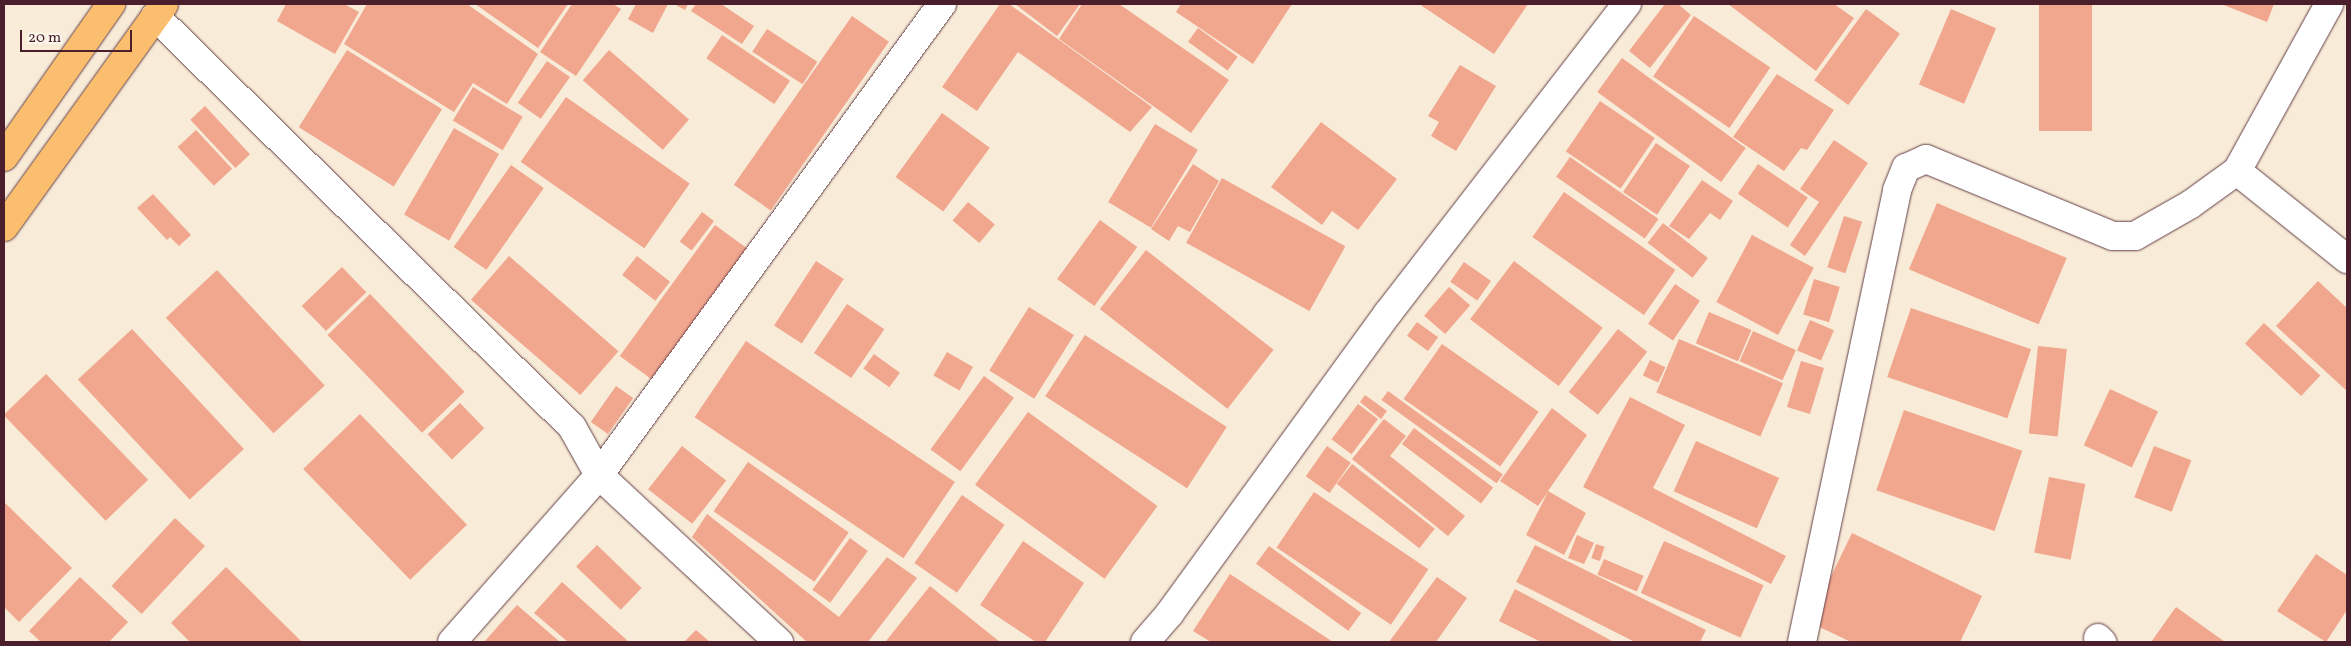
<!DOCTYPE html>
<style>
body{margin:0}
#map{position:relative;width:2351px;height:646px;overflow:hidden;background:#f8ebd8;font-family:Vollkorn,serif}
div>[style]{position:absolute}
.building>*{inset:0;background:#f1a68e;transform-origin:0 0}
.roads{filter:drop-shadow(0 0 1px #643e45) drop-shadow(0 0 1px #643e45)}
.minor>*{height:28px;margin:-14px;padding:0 14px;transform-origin:14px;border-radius:14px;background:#fff}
.major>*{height:28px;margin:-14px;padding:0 14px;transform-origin:14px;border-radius:14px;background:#fbbe6e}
span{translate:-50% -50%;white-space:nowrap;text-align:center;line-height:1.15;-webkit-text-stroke:5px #fbf7ec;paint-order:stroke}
.frame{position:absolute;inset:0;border:5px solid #4a1f2b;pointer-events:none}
.scale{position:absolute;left:20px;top:30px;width:112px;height:22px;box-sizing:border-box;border:2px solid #4a1f2b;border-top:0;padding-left:6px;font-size:15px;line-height:18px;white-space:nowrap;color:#4a1f2b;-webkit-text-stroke:4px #fbf7ec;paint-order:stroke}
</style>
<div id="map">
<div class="building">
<div style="clip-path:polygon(286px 4px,344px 4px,359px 12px,335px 54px,277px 21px)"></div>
<div style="clip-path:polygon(367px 4px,467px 4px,538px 54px,507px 104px,473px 83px,454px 112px,344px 44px)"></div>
<div style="clip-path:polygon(475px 4px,568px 4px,538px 48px)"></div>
<div style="clip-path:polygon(572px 4px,613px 4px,621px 9px,576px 76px,540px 52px)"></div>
<div style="clip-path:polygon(636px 4px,668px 4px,653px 33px,628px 19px)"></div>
<div style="clip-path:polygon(674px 4px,688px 4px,685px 10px)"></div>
<div style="clip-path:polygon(696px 4px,721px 4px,754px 26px,742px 44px,691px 11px)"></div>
<div style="clip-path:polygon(1000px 4px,1009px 4px,1152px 107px,1130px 132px,1018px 52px,977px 111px,942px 87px)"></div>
<div style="clip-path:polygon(1015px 4px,1080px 4px,1057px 36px)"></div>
<div style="clip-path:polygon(1082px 4px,1119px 4px,1229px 80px,1191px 133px,1059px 39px)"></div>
<div style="clip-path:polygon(1181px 4px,1292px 4px,1253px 64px,1176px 12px)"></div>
<div style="clip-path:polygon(1419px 4px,1528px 4px,1494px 54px)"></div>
<div style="clip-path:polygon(1665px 4px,1678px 4px,1691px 15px,1650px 68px,1629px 51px)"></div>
<div style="clip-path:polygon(1728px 4px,1834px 4px,1854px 18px,1816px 71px)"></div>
<div style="left:2039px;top:4px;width:53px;height:127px"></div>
<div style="clip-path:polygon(2221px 4px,2274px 4px,2267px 22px)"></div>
<div style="left:1866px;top:9px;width:42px;height:88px;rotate:36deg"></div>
<div style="left:1951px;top:9px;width:49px;height:82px;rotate:23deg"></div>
<div style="left:852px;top:16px;width:45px;height:206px;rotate:35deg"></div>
<div style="left:1694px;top:16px;width:92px;height:73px;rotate:34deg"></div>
<div style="left:1198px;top:28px;width:49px;height:17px;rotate:36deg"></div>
<div style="left:767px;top:29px;width:60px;height:27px;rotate:33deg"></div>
<div style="left:722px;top:35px;width:82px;height:28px;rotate:34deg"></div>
<div style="left:347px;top:50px;width:112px;height:91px;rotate:32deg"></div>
<div style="left:609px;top:50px;width:106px;height:40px;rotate:41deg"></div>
<div style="left:1622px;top:58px;width:153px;height:42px;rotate:36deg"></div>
<div style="left:547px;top:61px;width:28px;height:51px;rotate:35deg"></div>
<div style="clip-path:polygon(1460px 65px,1496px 86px,1456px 151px,1431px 136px,1439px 122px,1428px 116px)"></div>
<div style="clip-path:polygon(1777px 74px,1834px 110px,1807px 150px,1801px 148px,1784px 171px,1733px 137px)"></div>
<div style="left:473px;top:87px;width:58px;height:39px;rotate:31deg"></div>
<div style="left:566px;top:97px;width:151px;height:79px;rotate:35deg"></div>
<div style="left:1600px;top:101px;width:66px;height:61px;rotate:34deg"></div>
<div style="left:205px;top:106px;width:66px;height:20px;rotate:47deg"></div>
<div style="left:942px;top:113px;width:59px;height:79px;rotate:36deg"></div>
<div style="clip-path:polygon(1321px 122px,1397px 179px,1358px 230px,1332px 211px,1322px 225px,1271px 187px)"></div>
<div style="left:1155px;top:124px;width:50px;height:91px;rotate:31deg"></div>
<div style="left:454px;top:128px;width:52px;height:100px;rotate:30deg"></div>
<div style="left:196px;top:130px;width:53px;height:25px;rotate:47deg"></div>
<div style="clip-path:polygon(1834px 140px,1868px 163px,1805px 256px,1790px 245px,1819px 202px,1800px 189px)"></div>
<div style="left:1656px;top:143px;width:41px;height:59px;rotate:34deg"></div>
<div style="left:1570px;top:157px;width:108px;height:24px;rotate:35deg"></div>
<div style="clip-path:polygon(1193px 164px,1219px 181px,1190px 232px,1178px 226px,1169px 241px,1151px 229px)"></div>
<div style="left:1758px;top:164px;width:60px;height:36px;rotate:34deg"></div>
<div style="left:511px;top:165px;width:40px;height:100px;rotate:35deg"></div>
<div style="left:1222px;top:178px;width:141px;height:74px;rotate:29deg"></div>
<div style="clip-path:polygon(1702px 180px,1733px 201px,1720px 220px,1710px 213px,1689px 239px,1669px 226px)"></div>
<div style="left:1564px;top:192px;width:136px;height:55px;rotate:35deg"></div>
<div style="clip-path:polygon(153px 194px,191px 235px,179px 246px,170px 237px,167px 240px,137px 208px)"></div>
<div style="left:968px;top:202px;width:35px;height:24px;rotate:40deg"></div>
<div style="left:1937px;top:203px;width:141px;height:72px;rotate:23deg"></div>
<div style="left:702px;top:212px;width:15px;height:37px;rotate:37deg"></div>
<div style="left:1844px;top:216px;width:19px;height:54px;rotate:18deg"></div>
<div style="left:1100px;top:220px;width:46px;height:73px;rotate:36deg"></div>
<div style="left:1663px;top:223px;width:57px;height:25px;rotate:38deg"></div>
<div style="left:715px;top:225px;width:39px;height:162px;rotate:36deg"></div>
<div style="left:1752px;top:235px;width:70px;height:76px;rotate:28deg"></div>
<div style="left:1146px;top:250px;width:162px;height:75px;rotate:38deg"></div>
<div style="left:509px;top:256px;width:145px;height:58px;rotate:41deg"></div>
<div style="left:637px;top:256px;width:42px;height:24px;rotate:38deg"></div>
<div style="left:816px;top:261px;width:33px;height:77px;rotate:33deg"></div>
<div style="left:1514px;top:261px;width:111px;height:73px;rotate:37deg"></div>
<div style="left:1464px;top:262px;width:33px;height:24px;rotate:35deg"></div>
<div style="left:342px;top:267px;width:35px;height:56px;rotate:46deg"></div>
<div style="left:217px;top:270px;width:158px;height:70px;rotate:47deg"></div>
<div style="left:1814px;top:279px;width:27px;height:37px;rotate:17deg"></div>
<div style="clip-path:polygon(2318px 281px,2347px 308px,2347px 391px,2276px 326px)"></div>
<div style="left:1675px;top:284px;width:30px;height:48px;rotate:34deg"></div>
<div style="left:1449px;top:287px;width:28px;height:38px;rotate:41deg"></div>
<div style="left:370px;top:294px;width:136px;height:59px;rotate:46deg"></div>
<div style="left:847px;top:304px;width:45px;height:59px;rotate:34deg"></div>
<div style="left:1029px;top:307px;width:53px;height:75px;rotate:32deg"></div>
<div style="left:1911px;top:308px;width:127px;height:73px;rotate:19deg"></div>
<div style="left:1709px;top:312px;width:46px;height:34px;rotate:23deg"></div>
<div style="left:1810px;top:320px;width:26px;height:33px;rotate:23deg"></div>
<div style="left:1417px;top:322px;width:26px;height:17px;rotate:36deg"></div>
<div style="left:2264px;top:323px;width:77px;height:28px;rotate:43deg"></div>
<div style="left:132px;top:329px;width:164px;height:74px;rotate:47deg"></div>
<div style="left:1618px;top:329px;width:37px;height:80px;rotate:38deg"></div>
<div style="left:1753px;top:331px;width:47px;height:33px;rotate:24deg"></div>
<div style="left:1085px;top:335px;width:169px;height:73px;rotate:33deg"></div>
<div style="left:1679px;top:339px;width:113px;height:58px;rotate:23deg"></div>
<div style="left:746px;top:341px;width:252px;height:92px;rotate:34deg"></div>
<div style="left:1442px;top:344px;width:118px;height:67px;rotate:35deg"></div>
<div style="left:2038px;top:346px;width:29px;height:88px;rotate:6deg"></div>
<div style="left:947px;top:352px;width:30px;height:27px;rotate:30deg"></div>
<div style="left:874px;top:354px;width:32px;height:18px;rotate:36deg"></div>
<div style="left:1650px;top:360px;width:17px;height:17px;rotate:25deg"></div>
<div style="left:1801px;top:361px;width:24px;height:48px;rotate:17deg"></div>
<div style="left:46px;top:374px;width:147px;height:59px;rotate:46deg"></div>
<div style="left:984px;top:376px;width:37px;height:91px;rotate:36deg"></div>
<div style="left:616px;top:386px;width:21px;height:44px;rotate:35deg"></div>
<div style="left:2110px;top:389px;width:53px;height:62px;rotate:25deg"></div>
<div style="left:1388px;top:391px;width:142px;height:11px;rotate:36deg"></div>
<div style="clip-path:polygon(1365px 395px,1387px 411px,1381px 419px,1360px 402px)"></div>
<div style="clip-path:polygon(1630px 397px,1685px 425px,1653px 488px,1786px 556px,1771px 584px,1583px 487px)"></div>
<div style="left:460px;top:403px;width:35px;height:45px;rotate:46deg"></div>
<div style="left:1358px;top:404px;width:25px;height:44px;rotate:37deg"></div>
<div style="clip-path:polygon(1552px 408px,1587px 435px,1548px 491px,1586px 513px,1564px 555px,1526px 535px,1548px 492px,1538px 506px,1500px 481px)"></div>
<div style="left:1904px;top:410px;width:125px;height:85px;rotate:19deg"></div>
<div style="left:1028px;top:412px;width:160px;height:90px;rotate:36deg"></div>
<div style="left:360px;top:414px;width:154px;height:79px;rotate:46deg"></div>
<div style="clip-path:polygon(1384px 419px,1406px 436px,1390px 456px,1465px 516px,1448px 536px,1352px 459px)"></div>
<div style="left:1414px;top:428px;width:99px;height:20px;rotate:37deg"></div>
<div style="left:1696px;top:441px;width:91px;height:55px;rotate:24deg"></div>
<div style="left:682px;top:446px;width:56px;height:55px;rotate:38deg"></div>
<div style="left:1327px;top:446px;width:29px;height:37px;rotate:35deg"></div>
<div style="left:2154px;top:446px;width:40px;height:55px;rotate:21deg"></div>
<div style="left:748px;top:462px;width:123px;height:60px;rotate:35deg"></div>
<div style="left:1352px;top:464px;width:105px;height:25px;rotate:38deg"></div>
<div style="left:2049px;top:477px;width:37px;height:77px;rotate:11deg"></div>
<div style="left:1314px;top:492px;width:138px;height:67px;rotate:34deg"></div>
<div style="left:962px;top:495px;width:52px;height:83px;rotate:35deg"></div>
<div style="clip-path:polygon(4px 502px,72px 568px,19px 622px,4px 607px)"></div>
<div style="clip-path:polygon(707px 514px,839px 617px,887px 557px,917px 578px,868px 642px,807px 642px,692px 537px)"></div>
<div style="left:175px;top:518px;width:41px;height:93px;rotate:43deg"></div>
<div style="clip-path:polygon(1852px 533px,1982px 596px,1960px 642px,1851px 642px,1809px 622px)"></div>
<div style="clip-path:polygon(1577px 535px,1594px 543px,1584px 564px,1568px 558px)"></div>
<div style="left:850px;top:538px;width:22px;height:64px;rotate:36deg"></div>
<div style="clip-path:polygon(1023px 541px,1084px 583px,1045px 642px,1036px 642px,980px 605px)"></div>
<div style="left:1664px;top:541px;width:109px;height:57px;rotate:24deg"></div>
<div style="left:1596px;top:544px;width:9px;height:15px;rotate:18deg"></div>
<div style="left:597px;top:545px;width:62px;height:30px;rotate:44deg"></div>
<div style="clip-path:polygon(1535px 545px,1706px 630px,1700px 642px,1635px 642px,1516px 582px)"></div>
<div style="left:1269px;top:546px;width:114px;height:22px;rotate:36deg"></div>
<div style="clip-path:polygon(2316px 554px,2347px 575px,2347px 610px,2326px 642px,2277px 611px)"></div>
<div style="left:1604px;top:559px;width:43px;height:17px;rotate:23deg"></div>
<div style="clip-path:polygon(226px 567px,302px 642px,190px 642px,171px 623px)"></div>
<div style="clip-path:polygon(1230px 574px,1333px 642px,1211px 642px,1193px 631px)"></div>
<div style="clip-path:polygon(80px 577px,128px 622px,109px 642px,41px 642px,29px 631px)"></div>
<div style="clip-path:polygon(1437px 577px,1467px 598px,1436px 642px,1389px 642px)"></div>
<div style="clip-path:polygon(562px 582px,629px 642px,568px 642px,534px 613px)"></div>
<div style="clip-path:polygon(930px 586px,1000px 642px,886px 641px)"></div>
<div style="clip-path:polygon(1515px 589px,1614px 642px,1541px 642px,1499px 621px)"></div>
<div style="clip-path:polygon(517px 605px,560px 642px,484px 642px)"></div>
<div style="clip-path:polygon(2176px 607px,2225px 642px,2151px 642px)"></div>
<div style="clip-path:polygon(696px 630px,710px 642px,684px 642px)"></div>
</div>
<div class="roads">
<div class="minor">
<div style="left:155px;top:16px;width:585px;rotate:44.58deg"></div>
<div style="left:572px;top:427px;width:55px;rotate:60.6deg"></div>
<div style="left:599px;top:475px;width:246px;rotate:42.9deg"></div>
<div style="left:2237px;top:171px;width:141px;rotate:38.7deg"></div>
<div style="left:2098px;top:638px;width:6px;rotate:45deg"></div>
<div style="left:452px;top:642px;width:222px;rotate:-48.6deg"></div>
<div style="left:599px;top:475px;width:583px;rotate:-53.94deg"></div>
<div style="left:1145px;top:642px;width:38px;rotate:-49deg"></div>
<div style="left:1170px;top:613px;width:371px;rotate:-54deg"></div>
<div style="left:1388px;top:313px;width:391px;rotate:-52.3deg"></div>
<div style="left:1802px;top:642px;width:462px;rotate:-78.1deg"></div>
<div style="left:1897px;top:190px;width:24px;rotate:-68deg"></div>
<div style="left:1906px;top:168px;width:22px;rotate:-24deg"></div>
<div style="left:1926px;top:159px;width:202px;rotate:22.4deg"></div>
<div style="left:2113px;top:236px;width:22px"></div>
<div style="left:2135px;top:236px;width:64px;rotate:-29.7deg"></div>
<div style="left:2191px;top:204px;width:57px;rotate:-35.7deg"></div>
<div style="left:2237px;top:171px;width:191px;rotate:-61.1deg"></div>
</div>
<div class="major">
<div style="left:4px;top:157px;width:187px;rotate:-55deg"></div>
<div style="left:4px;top:227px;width:274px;rotate:-54.3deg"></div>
</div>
</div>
<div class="frame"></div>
<div class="scale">20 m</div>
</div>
